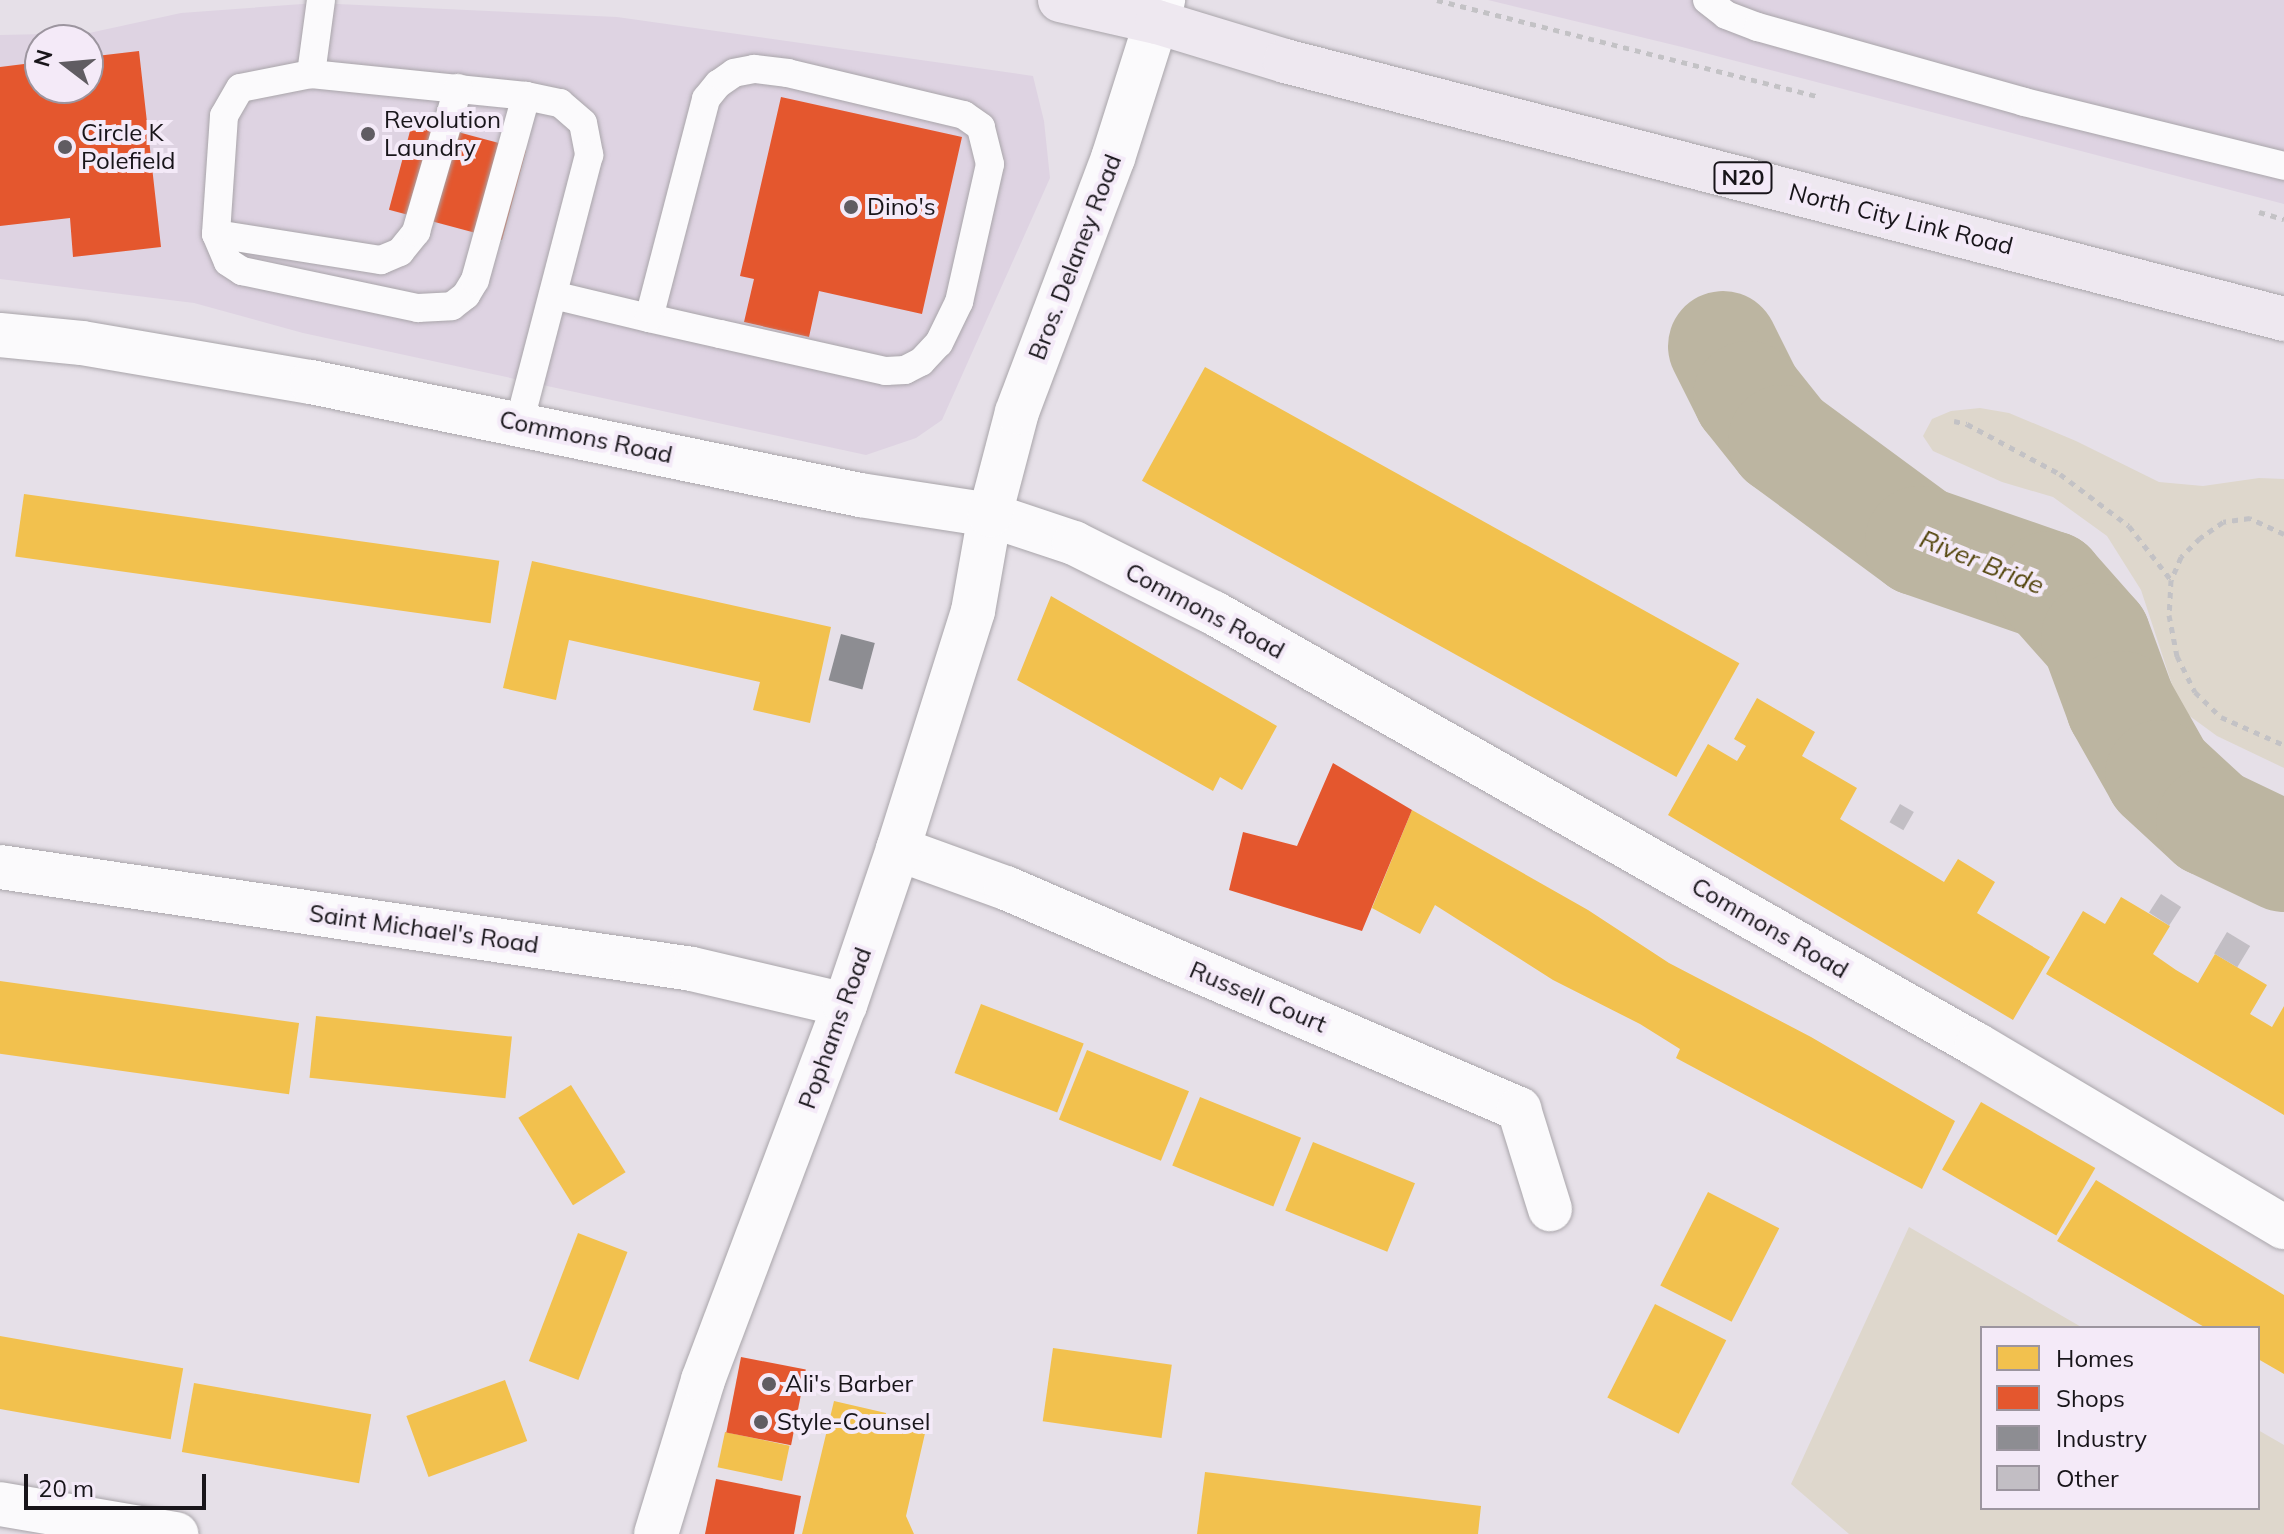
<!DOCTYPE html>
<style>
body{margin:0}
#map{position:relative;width:2284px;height:1534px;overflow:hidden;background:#e6e0e8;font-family:Mulish,sans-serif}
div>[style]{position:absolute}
.built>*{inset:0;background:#ded3e2}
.green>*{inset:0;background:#ded7cc}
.homes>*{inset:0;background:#f2c14e;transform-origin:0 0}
.shops>*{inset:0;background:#e4572e;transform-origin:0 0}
.industry>*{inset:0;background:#8d8d92;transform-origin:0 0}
.river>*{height:110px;margin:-55px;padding:0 55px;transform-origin:55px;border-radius:55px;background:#bcb5a1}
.building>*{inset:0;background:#c2bec4;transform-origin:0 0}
.path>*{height:5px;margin-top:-2.5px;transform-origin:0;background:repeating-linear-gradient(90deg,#c3c2c5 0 6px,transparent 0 12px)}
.roads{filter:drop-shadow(0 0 2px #a9a5aa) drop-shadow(0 0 2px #a9a5aa)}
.service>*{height:28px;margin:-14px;padding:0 14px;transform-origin:14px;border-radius:14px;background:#fbfafc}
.minor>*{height:44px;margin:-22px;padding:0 22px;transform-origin:22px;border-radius:22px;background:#fbfafc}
.tertiary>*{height:44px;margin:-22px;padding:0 22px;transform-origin:22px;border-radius:22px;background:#fbfafc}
.trunk>*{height:44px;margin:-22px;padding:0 22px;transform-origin:22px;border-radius:22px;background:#eee8f0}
.dots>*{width:22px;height:22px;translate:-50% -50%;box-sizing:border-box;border:4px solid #f4eaf8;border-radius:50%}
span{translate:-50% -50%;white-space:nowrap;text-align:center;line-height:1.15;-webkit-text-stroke:8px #f4eaf8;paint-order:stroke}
.shield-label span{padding:2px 6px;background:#f4eaf8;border:2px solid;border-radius:6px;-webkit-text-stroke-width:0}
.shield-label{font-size:22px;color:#18151a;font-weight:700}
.poi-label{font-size:24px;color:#18151a}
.left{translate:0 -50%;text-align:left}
.street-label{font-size:24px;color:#18151a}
.water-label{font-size:26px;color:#53450d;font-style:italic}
.legend{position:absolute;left:1980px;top:1326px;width:280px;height:184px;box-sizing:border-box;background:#f4eaf8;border:2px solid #9c959f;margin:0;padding:10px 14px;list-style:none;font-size:24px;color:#18151a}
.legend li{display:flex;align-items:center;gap:16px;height:40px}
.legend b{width:40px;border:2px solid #9c959f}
.north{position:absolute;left:24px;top:24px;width:80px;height:80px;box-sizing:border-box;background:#f4eaf8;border:2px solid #9c959f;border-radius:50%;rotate:286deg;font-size:22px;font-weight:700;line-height:32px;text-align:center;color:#18151a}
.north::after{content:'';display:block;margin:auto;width:28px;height:36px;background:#605c62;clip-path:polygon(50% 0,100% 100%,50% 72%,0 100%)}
.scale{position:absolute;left:24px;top:1474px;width:182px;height:36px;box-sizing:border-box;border:4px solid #18151a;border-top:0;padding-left:10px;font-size:24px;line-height:28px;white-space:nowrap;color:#18151a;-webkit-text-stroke:6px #f4eaf8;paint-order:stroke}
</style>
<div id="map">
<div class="built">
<div style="clip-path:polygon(1488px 0,2284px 0,2284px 204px,1682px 47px)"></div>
<div style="clip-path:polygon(evenodd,316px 3px,617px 17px,1033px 76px,1044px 121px,1050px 178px,942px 420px,916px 438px,866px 455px,303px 333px,194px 303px,0 279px,0 35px,89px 33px,181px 13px,316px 3px,40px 40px,88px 40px,88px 88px,40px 88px,40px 40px)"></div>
</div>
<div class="green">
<div style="clip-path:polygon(1980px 408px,2009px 413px,2076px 441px,2159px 482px,2203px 486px,2259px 478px,2284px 479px,2284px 768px,2217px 736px,2180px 709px,2141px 590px,2107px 536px,2053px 497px,2002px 482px,1933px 451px,1923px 436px,1932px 419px,1951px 411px)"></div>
<div style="clip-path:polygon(1909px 1227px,2083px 1328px,1982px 1328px,1982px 1508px,2258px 1508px,2258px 1430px,2284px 1445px,2284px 1534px,1849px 1534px,1791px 1484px)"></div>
</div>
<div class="homes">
<div style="left:1205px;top:367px;width:611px;height:130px;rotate:29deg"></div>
<div style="left:24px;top:494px;width:480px;height:63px;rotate:8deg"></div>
<div style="clip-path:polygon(532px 561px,831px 627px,810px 723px,753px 710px,760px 682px,569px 640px,556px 700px,503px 688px)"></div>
<div style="clip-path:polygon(1051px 596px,1277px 726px,1242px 790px,1220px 777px,1213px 791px,1017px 680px)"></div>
<div style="clip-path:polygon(1757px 698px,1815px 732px,1802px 756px,1857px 788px,1840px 819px,1944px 882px,1958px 859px,1995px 882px,1977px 913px,2050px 957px,2013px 1020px,1668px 815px,1708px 744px,1737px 761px,1746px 746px,1734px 739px)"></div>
<div style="clip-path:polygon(1412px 810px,1588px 910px,1669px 963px,1811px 1037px,1955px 1121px,1922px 1189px,1676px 1058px,1680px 1049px,1640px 1024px,1553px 980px,1435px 905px,1420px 934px,1372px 908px)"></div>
<div style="clip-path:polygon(2121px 897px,2170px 926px,2153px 954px,2176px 970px,2198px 983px,2215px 954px,2267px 985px,2250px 1014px,2272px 1027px,2284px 1006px,2284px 1115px,2046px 974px,2083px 911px,2105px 924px)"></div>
<div style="left:0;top:981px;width:302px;height:72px;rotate:8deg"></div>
<div style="left:981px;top:1004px;width:110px;height:74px;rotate:21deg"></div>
<div style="left:316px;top:1016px;width:197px;height:62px;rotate:6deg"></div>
<div style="left:1087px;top:1050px;width:110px;height:75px;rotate:22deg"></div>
<div style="left:571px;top:1085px;width:103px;height:62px;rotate:58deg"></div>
<div style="left:1200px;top:1097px;width:109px;height:74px;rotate:22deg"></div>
<div style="left:1981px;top:1102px;width:132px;height:78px;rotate:30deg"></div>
<div style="left:1313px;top:1142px;width:110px;height:74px;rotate:22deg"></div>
<div style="clip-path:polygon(2096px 1180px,2284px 1295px,2284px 1374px,2258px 1359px,2258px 1328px,2206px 1328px,2057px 1241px)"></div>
<div style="left:1708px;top:1192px;width:80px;height:105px;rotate:27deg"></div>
<div style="left:578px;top:1233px;width:53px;height:137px;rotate:21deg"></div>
<div style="left:1655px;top:1304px;width:80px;height:105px;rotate:27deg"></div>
<div style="left:0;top:1336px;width:186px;height:72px;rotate:10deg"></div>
<div style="left:1053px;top:1348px;width:120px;height:74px;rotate:8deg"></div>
<div style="left:505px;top:1380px;width:65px;height:105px;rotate:70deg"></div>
<div style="left:194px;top:1383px;width:180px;height:70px;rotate:10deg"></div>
<div style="clip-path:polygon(834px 1401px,886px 1413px,886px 1420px,926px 1429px,906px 1516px,914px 1534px,802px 1534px)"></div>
<div style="left:725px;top:1432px;width:66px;height:36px;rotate:12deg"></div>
<div style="clip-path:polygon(1205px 1472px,1481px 1506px,1478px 1534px,1197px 1534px)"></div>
</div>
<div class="shops">
<div style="clip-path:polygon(139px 51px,161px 247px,73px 257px,70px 218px,0 226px,0 67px,40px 62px,40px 88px,88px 88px,88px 57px)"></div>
<div style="clip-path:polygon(781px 97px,962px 137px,922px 314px,819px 291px,809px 337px,744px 322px,754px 279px,740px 276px)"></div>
<div style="left:413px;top:120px;width:117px;height:93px;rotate:15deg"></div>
<div style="clip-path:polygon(1333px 763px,1412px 810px,1362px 931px,1229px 890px,1243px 832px,1297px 846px)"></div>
<div style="left:741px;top:1357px;width:66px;height:77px;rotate:11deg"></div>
<div style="clip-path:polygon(716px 1479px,801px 1496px,794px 1534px,705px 1534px)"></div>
</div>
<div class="industry">
<div style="left:841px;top:634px;width:35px;height:48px;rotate:15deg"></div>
</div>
<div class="river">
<div style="left:1723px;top:346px;width:56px;rotate:63.4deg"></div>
<div style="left:1748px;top:396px;width:56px;rotate:51.5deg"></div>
<div style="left:1783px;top:440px;width:170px;rotate:36.4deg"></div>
<div style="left:1920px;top:541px;width:138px;rotate:19.1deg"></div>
<div style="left:2050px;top:586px;width:69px;rotate:48.5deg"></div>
<div style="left:2096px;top:638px;width:72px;rotate:69.8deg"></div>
<div style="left:2121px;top:706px;width:79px;rotate:60.5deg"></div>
<div style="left:2160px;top:775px;width:69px;rotate:42.7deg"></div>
<div style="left:2211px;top:822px;width:81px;rotate:25.6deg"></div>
</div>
<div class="building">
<div style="left:1900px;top:804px;width:16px;height:21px;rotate:30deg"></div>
<div style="left:2161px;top:894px;width:24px;height:22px;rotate:33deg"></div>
<div style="left:2227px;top:932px;width:27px;height:25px;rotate:31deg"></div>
</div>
<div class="path">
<div style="left:1437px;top:0;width:395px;rotate:14.2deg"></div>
<div style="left:2259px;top:212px;width:26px;rotate:16deg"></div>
<div style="left:1954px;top:421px;width:13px;rotate:13deg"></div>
<div style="left:1967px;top:424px;width:106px;rotate:28.3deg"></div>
<div style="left:2060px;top:474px;width:86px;rotate:37deg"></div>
<div style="left:2129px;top:526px;width:68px;rotate:52.1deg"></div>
<div style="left:2284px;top:534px;width:38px;rotate:-155deg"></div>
<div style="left:2250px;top:518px;width:27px;rotate:172deg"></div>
<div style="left:2223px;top:522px;width:28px;rotate:145deg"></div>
<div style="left:2200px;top:538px;width:27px;rotate:135deg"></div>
<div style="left:2181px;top:557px;width:25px;rotate:113deg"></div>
<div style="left:2171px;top:580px;width:35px;rotate:93deg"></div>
<div style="left:2169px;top:615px;width:42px;rotate:79deg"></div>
<div style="left:2177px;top:656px;width:40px;rotate:63.4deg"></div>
<div style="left:2195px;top:692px;width:36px;rotate:44deg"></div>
<div style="left:2221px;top:717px;width:69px;rotate:24deg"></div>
</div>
<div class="roads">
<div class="service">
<div style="left:321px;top:0;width:75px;rotate:97.7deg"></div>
<div style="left:311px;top:74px;width:72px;rotate:168.8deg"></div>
<div style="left:240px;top:88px;width:32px;rotate:120deg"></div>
<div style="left:224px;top:116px;width:118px;rotate:93.9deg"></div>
<div style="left:216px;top:234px;width:30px;rotate:67deg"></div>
<div style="left:228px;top:262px;width:17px;rotate:33deg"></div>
<div style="left:242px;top:271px;width:180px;rotate:11.9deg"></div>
<div style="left:418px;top:308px;width:34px;rotate:-3deg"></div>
<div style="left:452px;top:306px;width:18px;rotate:-38deg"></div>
<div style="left:466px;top:295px;width:17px;rotate:-59deg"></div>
<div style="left:475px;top:280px;width:191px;rotate:-74.5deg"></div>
<div style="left:1707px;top:0;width:24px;rotate:38deg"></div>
<div style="left:1726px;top:15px;width:34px;rotate:21deg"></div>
<div style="left:1758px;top:27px;width:276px;rotate:15.7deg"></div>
<div style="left:2024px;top:102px;width:268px;rotate:13.8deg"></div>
<div style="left:311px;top:74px;width:216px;rotate:5.8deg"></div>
<div style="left:526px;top:96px;width:35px;rotate:12deg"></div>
<div style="left:560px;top:103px;width:30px;rotate:41deg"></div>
<div style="left:583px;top:123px;width:33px;rotate:79deg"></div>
<div style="left:589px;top:155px;width:277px;rotate:104.6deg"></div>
<div style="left:216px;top:234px;width:167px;rotate:9deg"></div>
<div style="left:381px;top:260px;width:21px;rotate:-23deg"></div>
<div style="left:400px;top:252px;width:26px;rotate:-51deg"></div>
<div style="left:416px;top:232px;width:150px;rotate:-73.7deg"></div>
<div style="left:553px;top:295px;width:99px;rotate:13.5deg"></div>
<div style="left:649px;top:318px;width:73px;rotate:12.7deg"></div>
<div style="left:720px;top:334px;width:170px;rotate:12.6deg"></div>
<div style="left:886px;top:371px;width:19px;rotate:-3deg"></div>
<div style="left:905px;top:370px;width:18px;rotate:-27deg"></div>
<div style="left:921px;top:362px;width:26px;rotate:-47deg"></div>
<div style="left:939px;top:343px;width:46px;rotate:-64deg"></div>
<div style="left:959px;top:302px;width:141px;rotate:-77.3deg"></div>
<div style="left:990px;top:164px;width:38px;rotate:-104deg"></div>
<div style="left:981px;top:127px;width:21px;rotate:-145deg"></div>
<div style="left:964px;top:115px;width:181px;rotate:-166.6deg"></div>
<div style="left:788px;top:73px;width:34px;rotate:-173deg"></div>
<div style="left:754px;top:69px;width:20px;rotate:169deg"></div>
<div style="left:734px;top:73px;width:19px;rotate:145deg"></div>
<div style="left:718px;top:84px;width:19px;rotate:129deg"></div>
<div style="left:706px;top:99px;width:226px;rotate:104.6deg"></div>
</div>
<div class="minor">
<div style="left:898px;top:849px;width:115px;rotate:19.9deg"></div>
<div style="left:1006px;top:888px;width:559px;rotate:23.31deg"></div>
<div style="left:1519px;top:1109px;width:105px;rotate:72.8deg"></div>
<div style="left:0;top:867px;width:699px;rotate:8.38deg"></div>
<div style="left:692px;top:969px;width:157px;rotate:13.2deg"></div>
<div style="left:0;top:1504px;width:179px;rotate:9.7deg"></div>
</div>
<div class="tertiary">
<div style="left:0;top:335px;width:82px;rotate:5.6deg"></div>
<div style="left:82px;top:343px;width:232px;rotate:9.7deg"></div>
<div style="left:311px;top:382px;width:561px;rotate:11.63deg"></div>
<div style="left:860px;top:495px;width:132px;rotate:8.7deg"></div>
<div style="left:990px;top:515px;width:89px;rotate:18.4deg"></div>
<div style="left:1074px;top:543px;width:157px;rotate:26.6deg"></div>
<div style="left:1214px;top:613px;width:877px;rotate:29.52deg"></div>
<div style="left:1977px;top:1045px;width:357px;rotate:30.7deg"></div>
<div style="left:656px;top:1534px;width:161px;rotate:-73deg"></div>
<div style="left:703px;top:1380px;width:401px;rotate:-69.3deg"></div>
<div style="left:845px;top:1005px;width:165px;rotate:-71.2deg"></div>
<div style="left:898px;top:849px;width:250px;rotate:-72.5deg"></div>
<div style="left:973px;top:611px;width:97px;rotate:-80deg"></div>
<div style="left:990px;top:515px;width:106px;rotate:-75.3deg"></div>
<div style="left:1017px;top:412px;width:272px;rotate:-69.3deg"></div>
<div style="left:1113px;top:158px;width:166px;rotate:-72.4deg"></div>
</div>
<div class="trunk">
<div style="left:1060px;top:0;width:99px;rotate:12.8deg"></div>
<div style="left:1157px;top:22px;width:134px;rotate:16.9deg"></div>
<div style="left:1285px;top:61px;width:1032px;rotate:14.48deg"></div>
</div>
</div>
<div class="dots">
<div style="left:368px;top:134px;background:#605c62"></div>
<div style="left:65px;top:147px;background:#605c62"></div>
<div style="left:851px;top:207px;background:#605c62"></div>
<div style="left:769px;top:1384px;background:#605c62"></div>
<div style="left:761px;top:1422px;background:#605c62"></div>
</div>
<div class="shield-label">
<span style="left:1743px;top:178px">N20</span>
</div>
<div class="poi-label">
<span class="left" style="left:384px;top:134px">Revolution<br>Laundry</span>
<span class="left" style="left:81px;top:147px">Circle K<br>Polefield</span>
<span class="left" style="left:867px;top:207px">Dino's</span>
<span class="left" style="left:785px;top:1384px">Ali's Barber</span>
<span class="left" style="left:777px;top:1422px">Style-Counsel</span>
</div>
<div class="street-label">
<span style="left:1901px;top:219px;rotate:14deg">North City Link Road</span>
<span style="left:1075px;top:257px;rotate:-69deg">Bros. Delaney Road</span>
<span style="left:586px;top:437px;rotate:12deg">Commons Road</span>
<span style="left:1205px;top:611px;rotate:28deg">Commons Road</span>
<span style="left:1770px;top:928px;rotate:30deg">Commons Road</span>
<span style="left:424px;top:929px;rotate:8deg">Saint Michael's Road</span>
<span style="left:1258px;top:997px;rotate:23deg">Russell Court</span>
<span style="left:835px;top:1028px;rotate:-70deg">Pophams Road</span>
</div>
<div class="water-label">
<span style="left:1982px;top:562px;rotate:22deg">River Bride</span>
</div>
<ul class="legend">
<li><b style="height:22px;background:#f2c14e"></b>Homes</li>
<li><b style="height:22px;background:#e4572e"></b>Shops</li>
<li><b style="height:22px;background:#8d8d92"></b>Industry</li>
<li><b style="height:22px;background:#c2bec4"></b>Other</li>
</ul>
<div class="north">N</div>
<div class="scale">20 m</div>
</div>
